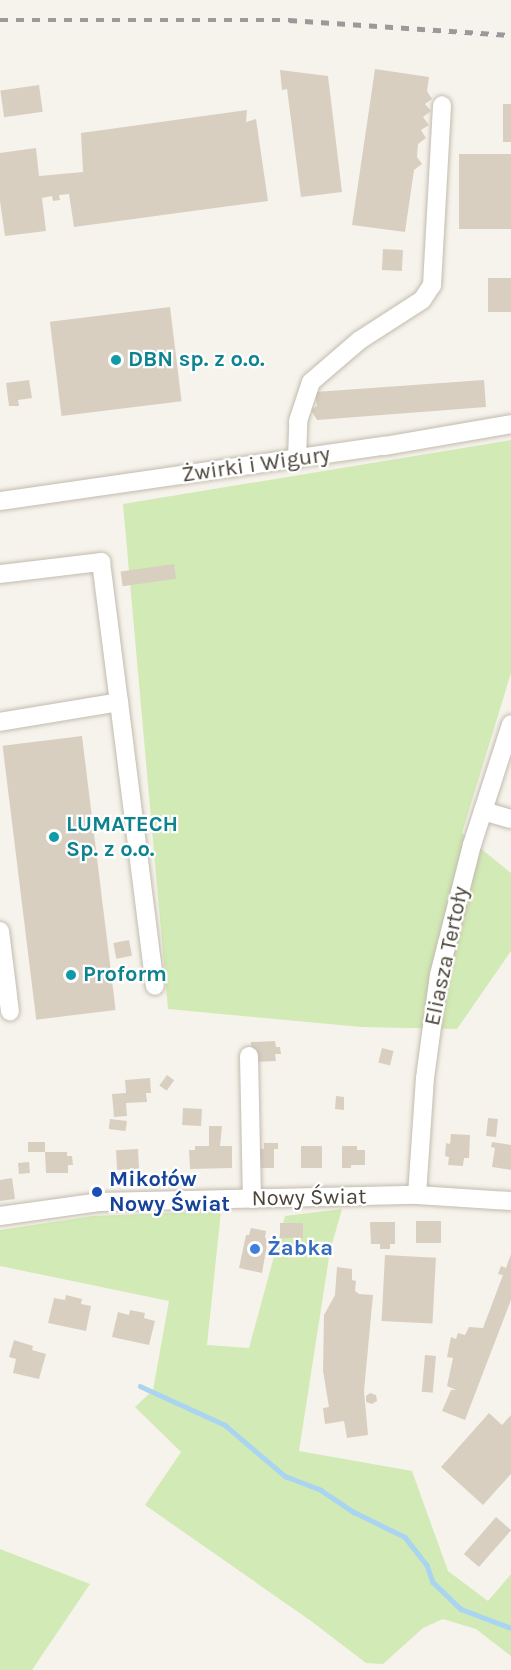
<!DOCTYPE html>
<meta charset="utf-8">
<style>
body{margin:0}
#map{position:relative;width:511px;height:1670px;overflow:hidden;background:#f6f3ec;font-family:Karla,sans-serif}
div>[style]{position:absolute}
.green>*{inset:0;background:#d2eab5}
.stream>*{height:4.5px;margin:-2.25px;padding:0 2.25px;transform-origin:2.25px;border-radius:2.25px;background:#a9d4f2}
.building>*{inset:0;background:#d8cfc1;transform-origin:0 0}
.roads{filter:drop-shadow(0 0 2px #c2bbae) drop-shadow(0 0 2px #c2bbae)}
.minor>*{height:18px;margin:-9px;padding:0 9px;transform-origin:9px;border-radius:9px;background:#fff}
.rail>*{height:4.5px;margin-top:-2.25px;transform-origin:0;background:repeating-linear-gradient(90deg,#9a9a9a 0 8px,transparent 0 16px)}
.dots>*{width:16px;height:16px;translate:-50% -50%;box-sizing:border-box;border:3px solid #fff;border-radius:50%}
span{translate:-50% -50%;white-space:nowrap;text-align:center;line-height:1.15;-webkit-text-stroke:4.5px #fff;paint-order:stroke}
.culture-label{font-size:22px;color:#0d838f;font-weight:700}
.left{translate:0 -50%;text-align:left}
.street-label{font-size:22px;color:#4b4439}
.transit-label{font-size:22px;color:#164399;font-weight:700}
.shop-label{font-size:22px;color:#366cbe;font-weight:700}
</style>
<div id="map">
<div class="green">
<div style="clip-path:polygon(511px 440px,511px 673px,462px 833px,511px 873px,511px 951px,457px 1029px,361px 1027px,168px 1009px,123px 504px)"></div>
<div style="clip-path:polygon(342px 1209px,330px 1251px,299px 1451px,412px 1471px,448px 1571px,488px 1601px,511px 1574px,511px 1656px,476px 1629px,443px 1619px,423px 1628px,383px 1664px,366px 1663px,311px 1621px,145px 1505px,181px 1452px,135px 1407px,153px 1390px,169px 1301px,0 1266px,0 1230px,92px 1216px,221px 1211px,207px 1345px,249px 1348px,285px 1216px)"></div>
<div style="clip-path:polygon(0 1549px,90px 1584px,32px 1670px,0 1670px)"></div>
</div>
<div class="stream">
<div style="left:140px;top:1386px;width:94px;rotate:24.6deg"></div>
<div style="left:225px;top:1425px;width:79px;rotate:40.4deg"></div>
<div style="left:285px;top:1476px;width:39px;rotate:21deg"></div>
<div style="left:321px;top:1490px;width:40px;rotate:34deg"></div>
<div style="left:354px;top:1512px;width:57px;rotate:26.1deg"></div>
<div style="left:405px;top:1537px;width:36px;rotate:52deg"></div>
<div style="left:427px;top:1565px;width:18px;rotate:71deg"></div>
<div style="left:433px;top:1582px;width:39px;rotate:44deg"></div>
<div style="left:461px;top:1609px;width:53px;rotate:20.8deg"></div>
</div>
<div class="building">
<div style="clip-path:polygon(375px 69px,429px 77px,427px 91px,432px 99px,425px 104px,431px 111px,423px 117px,429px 125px,421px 130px,426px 138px,418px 144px,417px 157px,422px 164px,414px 170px,405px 232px,352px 225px)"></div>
<div style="clip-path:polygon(280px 70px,328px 76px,342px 192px,301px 197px,287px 89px,282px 90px)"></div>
<div style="left:39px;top:85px;width:27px;height:39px;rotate:82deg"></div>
<div style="left:503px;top:104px;width:8px;height:38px"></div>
<div style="clip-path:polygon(247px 110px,246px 122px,256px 119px,268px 201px,74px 227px,69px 194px,59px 195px,60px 200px,53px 201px,52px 196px,42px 198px,46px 231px,5px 236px,0 201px,0 153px,36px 148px,39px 176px,83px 172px,81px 133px)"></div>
<div style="left:511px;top:154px;width:75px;height:52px;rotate:90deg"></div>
<div style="left:383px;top:249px;width:20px;height:21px;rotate:3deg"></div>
<div style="left:511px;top:278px;width:34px;height:23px;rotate:90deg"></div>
<div style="left:170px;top:307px;width:95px;height:121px;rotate:83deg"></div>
<div style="clip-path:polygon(29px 380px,32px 398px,18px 400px,19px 406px,9px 406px,6px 383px)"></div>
<div style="clip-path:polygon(484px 380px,486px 407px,317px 420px,311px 410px,317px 406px,315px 392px)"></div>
<div style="left:174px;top:564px;width:15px;height:54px;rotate:82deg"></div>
<div style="left:82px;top:736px;width:276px;height:80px;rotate:83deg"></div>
<div style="left:129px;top:940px;width:16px;height:16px;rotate:79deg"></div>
<div style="clip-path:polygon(275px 1041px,276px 1047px,280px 1047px,281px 1054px,275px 1054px,276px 1061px,252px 1062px,251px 1042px)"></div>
<div style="left:382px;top:1048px;width:12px;height:15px;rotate:14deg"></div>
<div style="left:167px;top:1075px;width:9px;height:13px;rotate:36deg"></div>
<div style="clip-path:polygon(150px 1078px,151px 1093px,146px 1093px,147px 1102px,126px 1103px,127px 1116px,114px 1117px,112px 1094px,126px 1093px,125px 1080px)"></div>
<div style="clip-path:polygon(336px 1096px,344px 1097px,344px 1110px,335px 1109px)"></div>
<div style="left:183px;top:1108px;width:19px;height:17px;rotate:3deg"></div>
<div style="left:488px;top:1118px;width:10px;height:18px;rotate:6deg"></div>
<div style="left:110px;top:1119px;width:17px;height:10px;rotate:7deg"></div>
<div style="clip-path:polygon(209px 1126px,222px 1126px,220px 1146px,232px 1146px,232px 1168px,190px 1169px,189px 1150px,195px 1150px,195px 1146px,209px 1146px)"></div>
<div style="clip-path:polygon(451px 1134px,470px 1135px,469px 1158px,464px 1158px,463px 1166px,448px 1165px,449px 1157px,445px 1156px,446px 1143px,450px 1144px)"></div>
<div style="left:45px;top:1142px;width:10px;height:17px;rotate:90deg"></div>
<div style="clip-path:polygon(492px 1142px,511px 1145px,511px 1170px,492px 1167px,495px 1148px,491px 1147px)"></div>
<div style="clip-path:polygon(264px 1143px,278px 1143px,278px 1149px,274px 1149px,274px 1168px,254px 1168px,254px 1149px,264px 1149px)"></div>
<div style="left:301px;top:1146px;width:21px;height:22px"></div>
<div style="clip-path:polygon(342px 1146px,357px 1146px,357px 1150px,365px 1150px,365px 1165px,351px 1165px,351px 1168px,342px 1168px)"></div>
<div style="left:138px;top:1149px;width:20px;height:22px;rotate:87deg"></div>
<div style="clip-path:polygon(45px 1152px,67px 1152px,67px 1156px,72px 1156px,73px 1165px,68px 1165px,68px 1173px,46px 1173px)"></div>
<div style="left:29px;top:1162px;width:11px;height:11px;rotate:85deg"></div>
<div style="clip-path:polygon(12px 1178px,15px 1199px,0 1201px,0 1180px)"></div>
<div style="left:416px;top:1221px;width:25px;height:22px"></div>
<div style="clip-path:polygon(370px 1222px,395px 1222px,395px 1244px,390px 1244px,390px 1249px,380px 1249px,380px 1244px,371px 1244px)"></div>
<div style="left:280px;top:1223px;width:23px;height:15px"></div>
<div style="clip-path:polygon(251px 1228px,266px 1231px,265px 1238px,268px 1239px,262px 1273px,239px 1268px,246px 1235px,249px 1235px)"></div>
<div style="clip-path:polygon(511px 1254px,511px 1300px,465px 1420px,442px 1411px,451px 1390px,456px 1390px,447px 1386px,453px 1358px,447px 1357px,451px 1337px,456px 1339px,458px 1333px,465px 1335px,469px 1327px,483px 1328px,503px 1275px,498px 1274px,501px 1266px,506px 1268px)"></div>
<div style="left:385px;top:1255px;width:51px;height:66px;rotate:3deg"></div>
<div style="clip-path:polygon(337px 1267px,352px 1269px,352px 1280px,356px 1281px,355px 1291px,359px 1294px,373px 1295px,364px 1391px,368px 1435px,347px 1438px,344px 1421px,325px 1424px,323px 1408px,329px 1407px,323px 1371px,324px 1315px,335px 1295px)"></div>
<div style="clip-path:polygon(66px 1295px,82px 1299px,81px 1304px,91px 1306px,86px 1331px,48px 1323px,54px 1298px,65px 1300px)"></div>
<div style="clip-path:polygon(130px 1310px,145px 1313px,144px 1318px,155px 1321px,149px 1345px,112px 1337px,118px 1312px,129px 1315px)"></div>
<div style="clip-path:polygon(14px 1340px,33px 1346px,32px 1350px,46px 1354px,39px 1379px,13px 1373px,16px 1359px,9px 1357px)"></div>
<div style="left:425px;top:1355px;width:11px;height:37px;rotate:5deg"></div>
<div style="clip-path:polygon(370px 1393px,376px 1395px,377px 1401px,372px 1404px,366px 1402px,366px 1396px)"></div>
<div style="clip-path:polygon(489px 1413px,502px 1425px,511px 1415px,511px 1474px,483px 1505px,441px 1467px)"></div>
<div style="left:496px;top:1517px;width:20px;height:49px;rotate:41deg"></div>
</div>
<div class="roads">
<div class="minor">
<div style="left:297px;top:459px;width:38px;rotate:-88deg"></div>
<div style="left:298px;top:421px;width:41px;rotate:-71.6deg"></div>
<div style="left:311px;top:382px;width:65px;rotate:-40.6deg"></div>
<div style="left:360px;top:340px;width:74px;rotate:-32.8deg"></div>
<div style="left:422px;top:300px;width:18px;rotate:-56deg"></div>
<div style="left:432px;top:285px;width:180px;rotate:-86.8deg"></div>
<div style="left:0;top:501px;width:388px;rotate:-8.2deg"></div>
<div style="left:384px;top:446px;width:129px;rotate:-9.8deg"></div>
<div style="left:0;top:574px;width:102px;rotate:-6.8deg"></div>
<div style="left:101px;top:562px;width:141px;rotate:82.7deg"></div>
<div style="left:119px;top:702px;width:121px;rotate:170.5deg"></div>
<div style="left:119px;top:702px;width:286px;rotate:82.8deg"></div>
<div style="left:483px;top:811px;width:29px;rotate:16deg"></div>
<div style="left:0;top:931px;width:81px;rotate:82.9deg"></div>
<div style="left:249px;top:1056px;width:143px;rotate:88.8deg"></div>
<div style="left:417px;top:1195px;width:117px;rotate:-86.1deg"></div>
<div style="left:425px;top:1078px;width:104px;rotate:-82.3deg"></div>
<div style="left:439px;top:975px;width:134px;rotate:-75.8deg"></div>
<div style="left:472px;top:845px;width:127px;rotate:-72.1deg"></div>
<div style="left:0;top:1216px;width:100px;rotate:-8deg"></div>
<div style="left:99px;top:1202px;width:318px;rotate:-1.3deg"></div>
<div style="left:417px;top:1195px;width:94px;rotate:3.7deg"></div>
</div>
</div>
<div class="rail">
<div style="left:0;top:20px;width:289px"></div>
<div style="left:289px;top:20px;width:223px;rotate:3.9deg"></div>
</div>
<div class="dots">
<div style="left:116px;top:360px;background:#0f9aa8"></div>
<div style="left:54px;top:837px;background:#0f9aa8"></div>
<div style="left:71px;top:975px;background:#0f9aa8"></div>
<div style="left:97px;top:1192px;background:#1a4fb4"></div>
<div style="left:255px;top:1249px;background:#3f7fe0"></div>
</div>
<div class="culture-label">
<span class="left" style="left:128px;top:360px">DBN sp. z o.o.</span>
<span class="left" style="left:66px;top:837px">LUMATECH<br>Sp. z o.o.</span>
<span class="left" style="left:83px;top:975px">Proform</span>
</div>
<div class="street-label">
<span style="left:256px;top:465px;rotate:-8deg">Żwirki i Wigury</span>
<span style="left:447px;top:956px;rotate:-78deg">Eliasza Tertoły</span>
<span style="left:309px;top:1198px;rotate:-1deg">Nowy Świat</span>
</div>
<div class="transit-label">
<span class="left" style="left:109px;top:1192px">Mikołów<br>Nowy Świat</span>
</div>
<div class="shop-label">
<span class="left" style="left:267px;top:1249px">Żabka</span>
</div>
</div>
